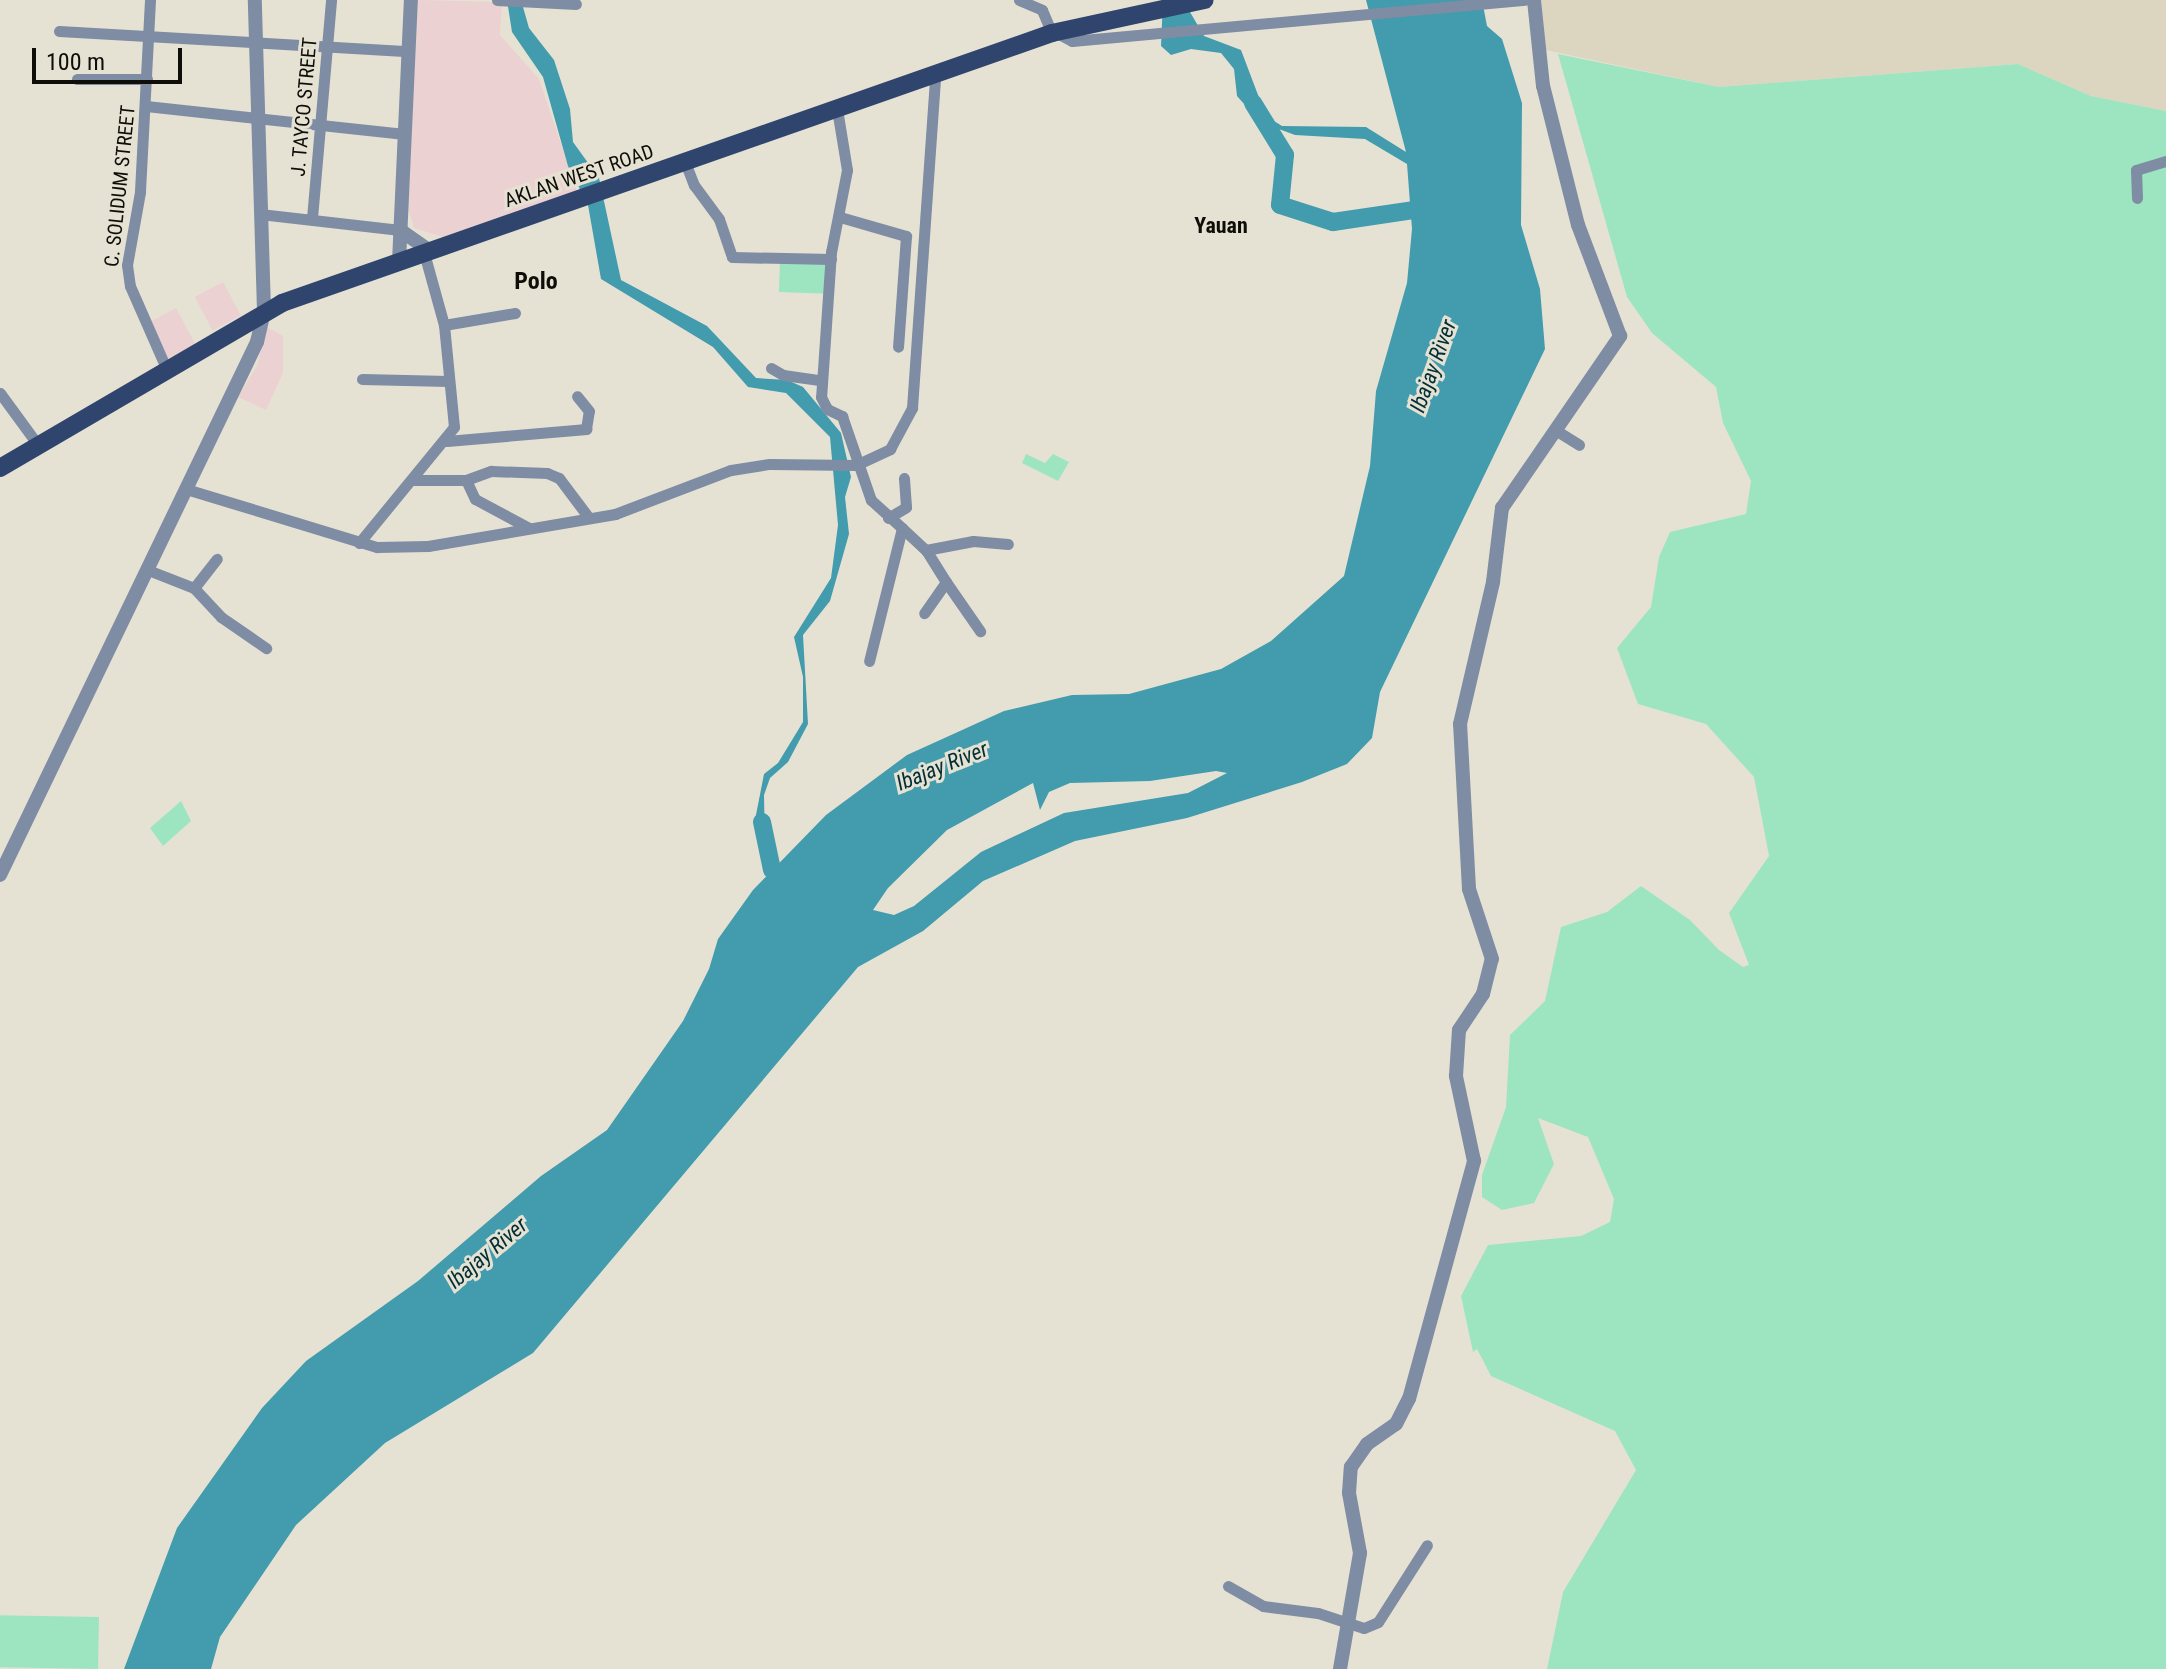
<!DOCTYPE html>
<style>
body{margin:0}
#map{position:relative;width:2166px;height:1669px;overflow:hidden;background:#e6e2d3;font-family:"Roboto Condensed",sans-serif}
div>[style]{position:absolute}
.commercial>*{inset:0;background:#ebd1d1;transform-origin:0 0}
.built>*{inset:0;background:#dcd6c0}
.green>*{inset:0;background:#9de5c1;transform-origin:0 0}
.water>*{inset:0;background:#429cad}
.river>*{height:18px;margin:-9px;padding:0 9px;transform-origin:9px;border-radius:9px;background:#429cad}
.minor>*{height:11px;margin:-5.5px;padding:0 5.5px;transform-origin:5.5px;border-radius:5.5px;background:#7e8ca4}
.tertiary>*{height:14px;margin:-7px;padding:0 7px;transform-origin:7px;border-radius:7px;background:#7e8ca4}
.primary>*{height:18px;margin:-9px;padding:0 9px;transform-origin:9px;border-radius:9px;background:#2f456e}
span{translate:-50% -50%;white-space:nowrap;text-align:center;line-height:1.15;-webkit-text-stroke:6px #e6e2d3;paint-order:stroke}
.street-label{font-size:20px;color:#0f0d08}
.neighbourhood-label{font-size:22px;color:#0f0d08;font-weight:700}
.water-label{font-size:22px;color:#022f36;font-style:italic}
.quarter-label{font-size:24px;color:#0f0d08;font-weight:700}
.scale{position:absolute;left:32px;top:48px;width:150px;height:36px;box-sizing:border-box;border:4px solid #0f0d08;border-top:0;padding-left:10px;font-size:24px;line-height:28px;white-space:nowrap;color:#0f0d08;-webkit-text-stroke:6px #e6e2d3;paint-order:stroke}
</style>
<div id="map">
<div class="commercial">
<div style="clip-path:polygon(418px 0,502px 2px,500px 35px,539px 79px,577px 191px,443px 237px,414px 228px,408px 208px)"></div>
<div style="left:223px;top:282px;width:38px;height:32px;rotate:62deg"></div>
<div style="left:176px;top:308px;width:41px;height:32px;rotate:62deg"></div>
<div style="clip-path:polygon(266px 327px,283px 336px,283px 373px,266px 410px,238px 397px,257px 366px)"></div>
</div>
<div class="built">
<div style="clip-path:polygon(1541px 0,2166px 0,2166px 111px,2091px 96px,2018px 64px,1719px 87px,1541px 49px)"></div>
</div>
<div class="green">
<div style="clip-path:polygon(1558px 54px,1719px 87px,2018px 64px,2091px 96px,2166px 111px,2166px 1669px,1547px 1669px,1563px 1592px,1636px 1470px,1615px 1431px,1491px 1376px,1477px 1349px,1473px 1352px,1461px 1296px,1488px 1245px,1581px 1236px,1610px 1222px,1614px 1199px,1588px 1137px,1538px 1118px,1554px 1164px,1534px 1203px,1502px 1210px,1482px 1197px,1482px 1175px,1506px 1107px,1510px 1035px,1545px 1001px,1561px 927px,1607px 912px,1641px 886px,1690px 920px,1719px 950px,1743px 967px,1749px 965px,1729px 913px,1769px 856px,1754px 777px,1706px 724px,1638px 704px,1617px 648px,1651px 607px,1659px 557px,1670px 532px,1746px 514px,1751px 481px,1723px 423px,1716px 387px,1652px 333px,1627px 297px)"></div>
<div style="left:780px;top:260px;width:48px;height:32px;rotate:2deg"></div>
<div style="clip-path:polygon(1026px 454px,1045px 463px,1053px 454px,1069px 462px,1058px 481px,1022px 463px)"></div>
<div style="clip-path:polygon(181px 801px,191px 821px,163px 846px,150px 828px)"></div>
<div style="left:99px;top:1617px;width:52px;height:99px;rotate:91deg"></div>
</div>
<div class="water">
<div style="clip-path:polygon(507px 0,521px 0,529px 28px,554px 60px,570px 109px,573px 142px,599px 178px,621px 280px,707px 326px,756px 378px,787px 380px,803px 387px,841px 433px,851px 477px,845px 497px,849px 534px,830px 601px,803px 635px,808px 724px,788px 762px,770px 778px,764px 795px,765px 847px,755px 820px,764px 774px,778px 763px,803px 722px,803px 677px,794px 637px,831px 578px,838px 525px,830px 437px,786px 393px,748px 387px,713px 347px,601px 279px,588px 205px,568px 166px,543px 77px,512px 32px)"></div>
<div style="clip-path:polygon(evenodd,1163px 0,1183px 0,1204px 36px,1241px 50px,1266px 116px,1282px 126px,1366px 127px,1406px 152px,1366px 0,1482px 0,1487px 26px,1502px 39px,1522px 103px,1521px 225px,1540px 289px,1545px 349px,1380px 692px,1372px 738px,1347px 764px,1302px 782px,1187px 818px,1075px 841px,983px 881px,923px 931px,858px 967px,533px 1353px,385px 1443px,296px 1525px,220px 1637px,211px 1669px,124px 1669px,177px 1528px,262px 1408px,306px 1361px,418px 1281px,541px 1176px,607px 1130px,683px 1021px,709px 969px,718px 939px,753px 890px,826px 815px,907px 755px,1004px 711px,1072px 695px,1129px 694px,1221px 669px,1271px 641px,1344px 576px,1370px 466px,1376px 391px,1407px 283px,1412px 229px,1407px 164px,1365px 139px,1295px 135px,1260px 122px,1237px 96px,1234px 69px,1221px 53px,1191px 49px,1171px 55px,1161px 46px,1163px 0,1216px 771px,1227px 773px,1188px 793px,1064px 813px,981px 852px,914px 906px,894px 915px,873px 910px,888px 888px,947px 830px,1033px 783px,1040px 810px,1049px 792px,1070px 783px,1150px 781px,1216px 771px)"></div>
</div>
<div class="river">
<div style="left:1253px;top:103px;width:61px;rotate:58.4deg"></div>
<div style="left:1285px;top:155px;width:50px;rotate:95.7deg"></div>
<div style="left:1280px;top:205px;width:56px;rotate:17.8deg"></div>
<div style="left:1333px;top:222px;width:103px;rotate:-8.4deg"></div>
<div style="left:762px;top:822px;width:49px;rotate:78.2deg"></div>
</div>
<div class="minor">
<div style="left:150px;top:0;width:192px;rotate:93deg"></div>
<div style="left:140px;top:192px;width:74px;rotate:100.1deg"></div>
<div style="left:127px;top:265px;width:21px;rotate:82deg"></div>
<div style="left:130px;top:286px;width:90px;rotate:66.3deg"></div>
<div style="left:497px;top:0;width:79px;rotate:2.9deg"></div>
<div style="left:1019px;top:0;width:25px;rotate:23deg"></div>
<div style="left:1042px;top:10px;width:25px;rotate:67deg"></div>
<div style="left:59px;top:31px;width:350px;rotate:3.3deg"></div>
<div style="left:1055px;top:32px;width:19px;rotate:28deg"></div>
<div style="left:1072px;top:41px;width:455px;rotate:-5.2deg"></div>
<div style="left:77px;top:79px;width:70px"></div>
<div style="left:146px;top:106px;width:260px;rotate:6.2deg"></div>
<div style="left:837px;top:109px;width:62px;rotate:80.7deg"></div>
<div style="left:847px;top:170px;width:84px;rotate:101deg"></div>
<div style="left:831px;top:252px;width:145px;rotate:93.9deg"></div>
<div style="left:821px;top:397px;width:13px;rotate:63deg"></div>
<div style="left:827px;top:409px;width:17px;rotate:25deg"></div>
<div style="left:842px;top:416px;width:89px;rotate:71deg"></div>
<div style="left:871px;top:500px;width:42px;rotate:42.1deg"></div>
<div style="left:902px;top:528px;width:137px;rotate:103.9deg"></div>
<div style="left:685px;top:162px;width:25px;rotate:69deg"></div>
<div style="left:694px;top:185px;width:42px;rotate:53.7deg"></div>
<div style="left:719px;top:219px;width:40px;rotate:71.1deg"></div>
<div style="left:732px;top:257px;width:99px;rotate:1.2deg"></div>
<div style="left:2137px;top:198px;width:28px;rotate:-92deg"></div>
<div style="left:2136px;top:170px;width:31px;rotate:-17deg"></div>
<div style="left:260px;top:214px;width:141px;rotate:6.5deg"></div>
<div style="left:840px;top:217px;width:69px;rotate:16.1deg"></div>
<div style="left:906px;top:236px;width:111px;rotate:94.1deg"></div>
<div style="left:312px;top:218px;width:219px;rotate:-85deg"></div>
<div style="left:444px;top:325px;width:72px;rotate:-9.6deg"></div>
<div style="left:771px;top:368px;width:14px;rotate:30deg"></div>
<div style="left:783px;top:375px;width:37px;rotate:8deg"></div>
<div style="left:362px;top:379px;width:86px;rotate:1.3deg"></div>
<div style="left:0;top:393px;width:64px;rotate:53.8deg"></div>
<div style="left:1557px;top:431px;width:26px;rotate:32deg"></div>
<div style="left:447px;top:441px;width:140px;rotate:-4.9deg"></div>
<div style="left:586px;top:429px;width:18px;rotate:-81deg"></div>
<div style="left:589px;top:411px;width:19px;rotate:-129deg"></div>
<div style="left:413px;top:480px;width:53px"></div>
<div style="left:466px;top:480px;width:27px;rotate:-20deg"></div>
<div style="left:491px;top:471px;width:56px;rotate:2deg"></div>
<div style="left:547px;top:473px;width:13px;rotate:23deg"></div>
<div style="left:559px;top:478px;width:50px;rotate:53.1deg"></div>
<div style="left:466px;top:480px;width:21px;rotate:65deg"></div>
<div style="left:475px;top:499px;width:61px;rotate:28.2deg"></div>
<div style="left:186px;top:489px;width:200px;rotate:16.9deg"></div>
<div style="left:377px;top:547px;width:51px;rotate:-1.1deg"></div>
<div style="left:428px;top:546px;width:190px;rotate:-9.7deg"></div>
<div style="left:615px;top:514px;width:124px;rotate:-20.8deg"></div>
<div style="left:731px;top:470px;width:39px;rotate:-9deg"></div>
<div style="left:770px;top:464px;width:86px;rotate:0.7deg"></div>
<div style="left:856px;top:465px;width:38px;rotate:-25deg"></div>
<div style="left:890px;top:449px;width:47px;rotate:-61.8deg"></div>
<div style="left:912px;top:408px;width:334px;rotate:-86deg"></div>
<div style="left:888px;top:518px;width:21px;rotate:-31deg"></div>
<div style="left:906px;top:507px;width:29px;rotate:-94deg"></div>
<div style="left:902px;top:528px;width:33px;rotate:43deg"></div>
<div style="left:926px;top:550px;width:38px;rotate:58deg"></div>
<div style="left:946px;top:582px;width:38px;rotate:125deg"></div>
<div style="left:359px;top:543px;width:150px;rotate:-50.7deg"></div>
<div style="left:454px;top:427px;width:102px;rotate:-95.6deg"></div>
<div style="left:444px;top:325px;width:75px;rotate:-105.5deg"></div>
<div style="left:926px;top:550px;width:48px;rotate:-10.8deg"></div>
<div style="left:973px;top:541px;width:35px;rotate:5deg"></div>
<div style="left:148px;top:570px;width:49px;rotate:21.4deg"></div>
<div style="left:194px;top:588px;width:40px;rotate:47deg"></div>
<div style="left:221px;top:617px;width:55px;rotate:34.6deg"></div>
<div style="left:946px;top:582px;width:60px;rotate:55.2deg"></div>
<div style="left:194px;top:588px;width:37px;rotate:-52deg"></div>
<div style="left:1228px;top:1586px;width:40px;rotate:29.7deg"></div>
<div style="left:1263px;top:1606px;width:55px;rotate:7.3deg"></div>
<div style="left:1318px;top:1613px;width:48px;rotate:18.1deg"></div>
<div style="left:1364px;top:1628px;width:15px;rotate:-23deg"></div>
<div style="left:1378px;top:1622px;width:91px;rotate:-57.5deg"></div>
</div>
<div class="tertiary">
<div style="left:400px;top:230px;width:37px;rotate:35deg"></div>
<div style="left:399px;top:262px;width:262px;rotate:-87.4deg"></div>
<div style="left:0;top:875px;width:592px;rotate:-64.26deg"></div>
<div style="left:257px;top:342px;width:32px;rotate:-77deg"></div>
<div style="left:264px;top:311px;width:311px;rotate:-91.7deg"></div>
<div style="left:1340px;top:1669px;width:118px;rotate:-80.2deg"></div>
<div style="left:1360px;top:1553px;width:61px;rotate:-100.4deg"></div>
<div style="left:1349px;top:1493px;width:26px;rotate:-86deg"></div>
<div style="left:1351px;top:1467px;width:28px;rotate:-55deg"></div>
<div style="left:1367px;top:1444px;width:35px;rotate:-35deg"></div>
<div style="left:1396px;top:1424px;width:28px;rotate:-63deg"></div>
<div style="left:1409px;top:1399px;width:247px;rotate:-74.7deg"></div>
<div style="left:1474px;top:1161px;width:87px;rotate:-102deg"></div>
<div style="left:1456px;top:1076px;width:46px;rotate:-86.3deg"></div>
<div style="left:1459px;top:1030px;width:43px;rotate:-56.3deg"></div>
<div style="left:1483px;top:994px;width:36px;rotate:-76deg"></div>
<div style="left:1492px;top:959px;width:74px;rotate:-108.2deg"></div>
<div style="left:1469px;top:889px;width:165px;rotate:-93.1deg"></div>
<div style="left:1460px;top:724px;width:146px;rotate:-76.9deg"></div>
<div style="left:1493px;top:582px;width:75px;rotate:-83.1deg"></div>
<div style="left:1502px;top:508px;width:209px;rotate:-55.5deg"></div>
<div style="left:1620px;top:336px;width:119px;rotate:-110.7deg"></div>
<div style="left:1578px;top:225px;width:143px;rotate:-104.1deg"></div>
<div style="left:1543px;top:86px;width:86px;rotate:-96deg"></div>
</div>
<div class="primary">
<div style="left:0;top:468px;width:327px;rotate:-30.3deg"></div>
<div style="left:282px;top:303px;width:816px;rotate:-19.32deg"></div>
<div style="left:1052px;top:33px;width:156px;rotate:-12.2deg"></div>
</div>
<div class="street-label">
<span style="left:304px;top:107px;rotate:-85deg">J. TAYCO STREET</span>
<span style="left:579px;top:176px;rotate:-19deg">AKLAN WEST ROAD</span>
<span style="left:120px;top:186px;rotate:-84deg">C. SOLIDUM STREET</span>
</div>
<div class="neighbourhood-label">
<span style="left:1221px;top:226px">Yauan</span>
</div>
<div class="water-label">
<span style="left:1433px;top:366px;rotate:-70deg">Ibajay River</span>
<span style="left:942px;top:766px;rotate:-22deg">Ibajay River</span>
<span style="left:487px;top:1253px;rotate:-40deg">Ibajay River</span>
</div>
<div class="quarter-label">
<span style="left:536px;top:282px">Polo</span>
</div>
<div class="scale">100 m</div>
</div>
